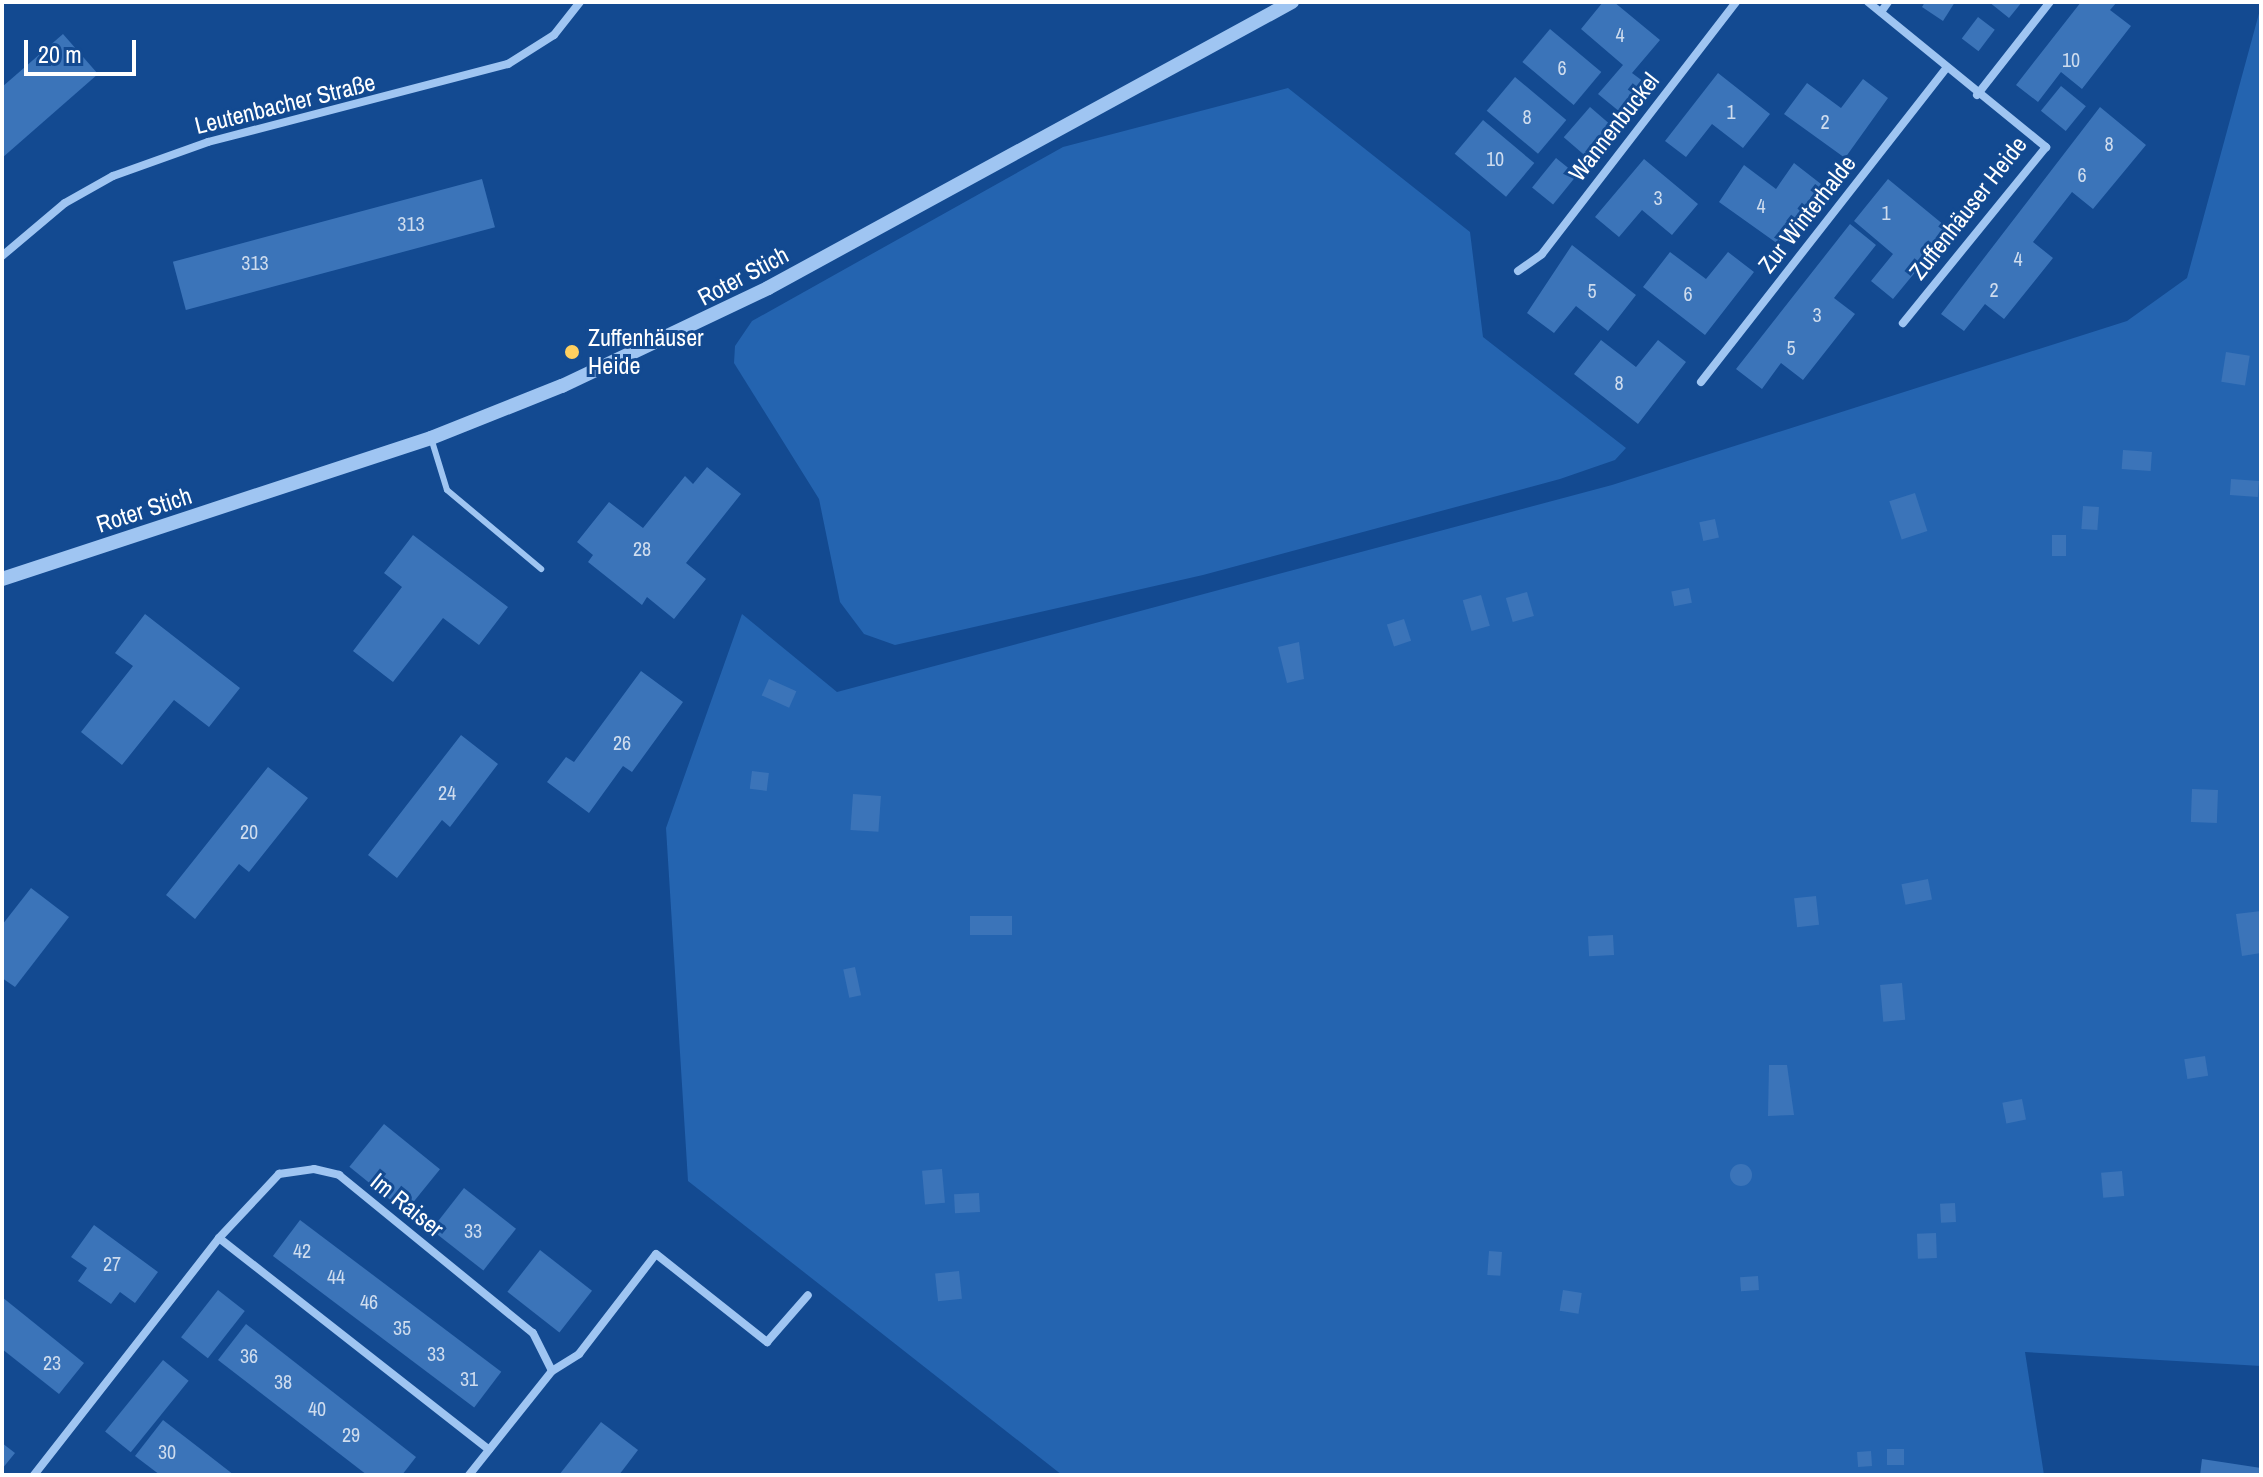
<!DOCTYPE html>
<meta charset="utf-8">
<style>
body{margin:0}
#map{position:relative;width:2263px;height:1477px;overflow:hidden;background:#134a91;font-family:"Archivo Narrow",sans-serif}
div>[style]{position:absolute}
.green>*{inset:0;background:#2464b0}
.building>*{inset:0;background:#3b74b9;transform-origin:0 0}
.round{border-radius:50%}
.service>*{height:6px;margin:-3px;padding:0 3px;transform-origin:3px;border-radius:3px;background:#9fc5f2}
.minor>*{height:8px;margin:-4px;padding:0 4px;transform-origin:4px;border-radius:4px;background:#9fc5f2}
.tertiary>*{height:14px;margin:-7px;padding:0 7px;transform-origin:7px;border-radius:7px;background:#9fc5f2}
.dots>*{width:22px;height:22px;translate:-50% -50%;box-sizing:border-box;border:4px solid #134a91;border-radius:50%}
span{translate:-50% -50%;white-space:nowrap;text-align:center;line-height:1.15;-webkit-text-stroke:6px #134a91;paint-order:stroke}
.number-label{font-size:20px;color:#cedcee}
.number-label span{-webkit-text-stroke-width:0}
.street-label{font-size:24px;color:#fff}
.poi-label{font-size:24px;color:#fff}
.left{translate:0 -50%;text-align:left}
.frame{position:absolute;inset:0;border:4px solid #fff;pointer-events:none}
.scale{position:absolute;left:24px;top:40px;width:112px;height:36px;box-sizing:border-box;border:4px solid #fff;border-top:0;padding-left:10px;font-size:24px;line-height:28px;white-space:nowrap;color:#fff;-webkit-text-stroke:6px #134a91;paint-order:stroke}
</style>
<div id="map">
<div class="green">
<div style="clip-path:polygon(2261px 6px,2261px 1366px,2025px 1352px,2044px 1475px,1062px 1475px,688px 1181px,666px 828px,742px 614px,837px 692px,1612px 485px,2127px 321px,2187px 278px)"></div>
<div style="clip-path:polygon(1288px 88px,1470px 232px,1483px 337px,1626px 448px,1615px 460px,1560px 479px,1203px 575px,895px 645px,864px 634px,840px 602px,819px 499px,734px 363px,735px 346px,752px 321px,1063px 147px)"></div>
</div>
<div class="building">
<div style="clip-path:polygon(1603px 2px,1614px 2px,1660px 40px,1632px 73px,1644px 82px,1620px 112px,1598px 94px,1623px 65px,1581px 29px)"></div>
<div style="clip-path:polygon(1925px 2px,1955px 2px,1943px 21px,1922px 7px)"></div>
<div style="clip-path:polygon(1989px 2px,2022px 2px,2009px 18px)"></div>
<div style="clip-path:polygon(2081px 2px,2117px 2px,2110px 10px,2131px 26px,2082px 89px,2061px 72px,2038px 102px,2016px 85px)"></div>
<div style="left:1978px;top:17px;width:21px;height:27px;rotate:37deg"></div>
<div style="left:1550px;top:29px;width:67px;height:43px;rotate:40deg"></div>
<div style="clip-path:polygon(63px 34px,98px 74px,2px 158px,2px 87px)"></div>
<div style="clip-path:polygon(1718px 73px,1770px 114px,1743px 148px,1712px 124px,1686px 157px,1665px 141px)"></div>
<div style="left:1515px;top:77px;width:67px;height:44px;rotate:40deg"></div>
<div style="clip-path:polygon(1863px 79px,1888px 98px,1845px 158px,1784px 114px,1807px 83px,1841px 108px)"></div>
<div style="left:2061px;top:86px;width:32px;height:32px;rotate:39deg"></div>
<div style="left:1590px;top:107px;width:28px;height:40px;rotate:41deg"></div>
<div style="clip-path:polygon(2100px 107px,2146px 145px,2093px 209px,2072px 192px,2033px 242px,2053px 258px,2004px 319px,1985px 304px,1964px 331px,1941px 314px)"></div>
<div style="left:1483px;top:120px;width:67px;height:44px;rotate:40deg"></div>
<div style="left:1556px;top:158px;width:27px;height:38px;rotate:39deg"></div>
<div style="clip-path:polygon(1644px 159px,1698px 204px,1672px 235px,1642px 210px,1619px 237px,1595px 217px)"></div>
<div style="clip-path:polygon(1794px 163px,1821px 184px,1778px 244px,1719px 202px,1744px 165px,1776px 189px)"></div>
<div style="left:482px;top:179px;width:50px;height:320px;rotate:75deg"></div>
<div style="clip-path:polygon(1888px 179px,1950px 230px,1893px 299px,1871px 281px,1893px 254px,1854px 221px)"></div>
<div style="clip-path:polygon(1850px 224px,1876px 245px,1834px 298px,1855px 314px,1803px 380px,1781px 363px,1762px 389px,1736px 369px)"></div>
<div style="clip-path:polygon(1572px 245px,1636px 295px,1608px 331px,1576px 306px,1554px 333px,1527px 313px)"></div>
<div style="clip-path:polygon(1670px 252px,1706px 279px,1728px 252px,1754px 272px,1705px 335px,1643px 287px)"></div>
<div style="clip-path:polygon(1601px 340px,1636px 367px,1658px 340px,1686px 362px,1638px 424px,1574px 374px)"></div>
<div style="left:2226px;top:352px;width:24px;height:30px;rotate:9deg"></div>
<div style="left:2123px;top:450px;width:29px;height:19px;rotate:4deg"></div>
<div style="clip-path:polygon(707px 467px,741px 494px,686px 563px,706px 579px,674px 619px,647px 597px,642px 605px,588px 562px,593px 555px,577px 542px,609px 502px,643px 528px,685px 476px,693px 484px)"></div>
<div style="left:2231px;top:479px;width:28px;height:16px;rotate:4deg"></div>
<div style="left:1915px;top:493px;width:40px;height:27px;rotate:72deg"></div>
<div style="left:2083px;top:506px;width:16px;height:23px;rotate:4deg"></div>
<div style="left:1715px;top:519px;width:19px;height:16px;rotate:78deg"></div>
<div style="clip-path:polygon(413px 535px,508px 607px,479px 645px,443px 618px,393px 682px,353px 651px,402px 587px,384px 573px)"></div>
<div style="left:2052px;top:535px;width:14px;height:21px"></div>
<div style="left:1689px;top:588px;width:15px;height:18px;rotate:79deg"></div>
<div style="left:1527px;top:592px;width:25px;height:22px;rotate:74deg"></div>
<div style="left:1481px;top:595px;width:32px;height:19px;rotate:74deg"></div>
<div style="clip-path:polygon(145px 614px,240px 688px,209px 727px,174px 700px,122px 765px,81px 732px,133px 666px,115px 653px)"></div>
<div style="left:1404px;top:619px;width:23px;height:18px;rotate:72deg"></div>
<div style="clip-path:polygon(1299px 642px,1304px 679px,1287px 683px,1278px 647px)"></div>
<div style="clip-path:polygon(641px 671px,683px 702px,632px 772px,623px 766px,589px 813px,547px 782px,566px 757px,574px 762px)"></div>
<div style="left:769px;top:679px;width:30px;height:18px;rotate:24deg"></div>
<div style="clip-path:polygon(461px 735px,498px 764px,450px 827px,442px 820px,397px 878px,368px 855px)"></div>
<div style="clip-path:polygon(268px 767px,308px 798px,249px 872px,239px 864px,195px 919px,166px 895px)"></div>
<div style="left:752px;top:771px;width:17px;height:18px;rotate:7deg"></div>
<div style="left:2192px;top:789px;width:26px;height:33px;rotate:2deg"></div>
<div style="left:853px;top:794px;width:28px;height:36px;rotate:4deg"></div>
<div style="left:1928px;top:879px;width:21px;height:27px;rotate:79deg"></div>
<div style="clip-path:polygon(31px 888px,69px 917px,15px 987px,2px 978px,2px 925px)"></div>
<div style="left:1816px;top:896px;width:29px;height:22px;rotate:84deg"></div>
<div style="clip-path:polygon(2261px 911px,2261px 953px,2242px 956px,2236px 914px)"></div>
<div style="left:970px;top:916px;width:42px;height:19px"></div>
<div style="left:1613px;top:935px;width:20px;height:25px;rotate:87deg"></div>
<div style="left:855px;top:967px;width:29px;height:12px;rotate:78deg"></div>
<div style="left:1902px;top:983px;width:37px;height:22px;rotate:85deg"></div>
<div style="left:2205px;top:1056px;width:20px;height:21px;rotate:81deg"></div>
<div style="clip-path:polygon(1769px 1065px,1787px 1065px,1794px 1115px,1768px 1116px)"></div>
<div style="left:2022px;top:1099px;width:21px;height:20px;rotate:79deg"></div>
<div style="left:384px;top:1124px;width:72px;height:55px;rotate:39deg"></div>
<div class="round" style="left:1730px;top:1164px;width:22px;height:22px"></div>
<div style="left:942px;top:1169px;width:34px;height:20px;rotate:85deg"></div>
<div style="left:2122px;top:1171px;width:25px;height:21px;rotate:85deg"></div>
<div style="left:464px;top:1188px;width:66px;height:53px;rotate:38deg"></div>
<div style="left:979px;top:1193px;width:19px;height:25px;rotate:87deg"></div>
<div style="left:1955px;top:1203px;width:19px;height:15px;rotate:87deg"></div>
<div style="left:300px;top:1220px;width:252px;height:45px;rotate:37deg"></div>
<div style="clip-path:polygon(94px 1225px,158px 1272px,135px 1303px,120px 1292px,111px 1304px,78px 1281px,87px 1268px,71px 1257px)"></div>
<div style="left:1936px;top:1233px;width:25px;height:19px;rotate:88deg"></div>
<div style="left:540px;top:1250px;width:66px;height:53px;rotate:38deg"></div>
<div style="left:1489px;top:1251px;width:13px;height:24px;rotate:4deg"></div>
<div style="left:959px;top:1271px;width:28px;height:24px;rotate:84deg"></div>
<div style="left:1758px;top:1276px;width:14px;height:18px;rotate:86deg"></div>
<div style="left:218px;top:1290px;width:34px;height:60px;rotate:38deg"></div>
<div style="left:1563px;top:1290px;width:19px;height:21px;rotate:9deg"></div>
<div style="clip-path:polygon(2px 1297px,84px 1363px,59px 1394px,2px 1349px)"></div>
<div style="clip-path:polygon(246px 1324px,416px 1457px,402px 1475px,367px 1475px,218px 1360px)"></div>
<div style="left:163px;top:1360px;width:33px;height:92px;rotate:39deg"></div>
<div style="clip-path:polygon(163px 1420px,198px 1447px,234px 1475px,160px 1475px,135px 1456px)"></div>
<div style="clip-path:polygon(601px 1422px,638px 1450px,619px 1475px,559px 1475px)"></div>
<div style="clip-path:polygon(2px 1443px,15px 1453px,2px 1469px)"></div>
<div style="left:1904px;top:1449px;width:16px;height:17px;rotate:90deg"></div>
<div style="left:1871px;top:1451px;width:15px;height:14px;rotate:86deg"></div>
<div style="clip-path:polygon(2202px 1459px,2261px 1468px,2261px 1475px,2200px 1475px)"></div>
</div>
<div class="service">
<div style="left:431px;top:438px;width:54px;rotate:72.9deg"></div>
<div style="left:447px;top:490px;width:123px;rotate:40deg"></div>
</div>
<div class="minor">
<div style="left:1868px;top:2px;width:230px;rotate:39.2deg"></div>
<div style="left:2046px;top:147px;width:227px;rotate:129.1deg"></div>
<div style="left:1881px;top:12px;width:12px;rotate:-55deg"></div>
<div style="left:1977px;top:95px;width:118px;rotate:-51.9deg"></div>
<div style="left:2px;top:256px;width:82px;rotate:-40.1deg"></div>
<div style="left:65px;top:203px;width:55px;rotate:-29.4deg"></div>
<div style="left:113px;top:176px;width:101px;rotate:-19.7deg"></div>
<div style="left:208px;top:142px;width:310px;rotate:-14.6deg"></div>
<div style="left:508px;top:64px;width:54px;rotate:-32.2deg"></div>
<div style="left:554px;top:35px;width:42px;rotate:-51.8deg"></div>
<div style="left:1518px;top:271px;width:29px;rotate:-35deg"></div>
<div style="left:1542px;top:254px;width:318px;rotate:-52.4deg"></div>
<div style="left:1701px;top:382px;width:396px;rotate:-52deg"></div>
<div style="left:219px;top:1238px;width:343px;rotate:38.1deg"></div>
<div style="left:34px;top:1475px;width:301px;rotate:-52deg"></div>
<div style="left:219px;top:1238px;width:88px;rotate:-46.8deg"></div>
<div style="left:279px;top:1174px;width:35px;rotate:-8deg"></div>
<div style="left:314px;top:1169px;width:26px;rotate:13deg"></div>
<div style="left:339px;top:1175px;width:250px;rotate:39.2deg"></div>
<div style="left:533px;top:1333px;width:42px;rotate:63.4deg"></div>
<div style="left:469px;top:1475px;width:133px;rotate:-51.4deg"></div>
<div style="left:552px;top:1371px;width:32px;rotate:-32deg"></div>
<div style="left:579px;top:1354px;width:126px;rotate:-52.4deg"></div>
<div style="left:656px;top:1254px;width:142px;rotate:38.4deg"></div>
<div style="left:767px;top:1342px;width:62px;rotate:-48.9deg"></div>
</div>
<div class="tertiary">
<div style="left:2px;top:579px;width:452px;rotate:-18.2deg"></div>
<div style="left:431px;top:438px;width:141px;rotate:-21.7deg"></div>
<div style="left:562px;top:386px;width:228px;rotate:-25.4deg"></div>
<div style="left:768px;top:288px;width:597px;rotate:-28.63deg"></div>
</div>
<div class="dots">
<div style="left:572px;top:352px;background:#ffd060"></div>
</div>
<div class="number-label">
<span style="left:1620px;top:34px">4</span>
<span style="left:2071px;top:59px">10</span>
<span style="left:1562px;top:67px">6</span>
<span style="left:1731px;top:111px">1</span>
<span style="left:1527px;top:116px">8</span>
<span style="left:1825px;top:121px">2</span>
<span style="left:2109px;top:143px">8</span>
<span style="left:1495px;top:158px">10</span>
<span style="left:2082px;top:174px">6</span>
<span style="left:1658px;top:197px">3</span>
<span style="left:1761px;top:205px">4</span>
<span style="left:1886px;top:212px">1</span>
<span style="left:411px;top:223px">313</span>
<span style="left:2018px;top:258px">4</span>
<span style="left:255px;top:262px">313</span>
<span style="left:1994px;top:289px">2</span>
<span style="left:1592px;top:290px">5</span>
<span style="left:1688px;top:293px">6</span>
<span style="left:1817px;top:314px">3</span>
<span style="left:1791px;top:347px">5</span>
<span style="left:1619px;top:382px">8</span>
<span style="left:642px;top:548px">28</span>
<span style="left:622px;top:742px">26</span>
<span style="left:447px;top:792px">24</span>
<span style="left:249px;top:831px">20</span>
<span style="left:473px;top:1230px">33</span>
<span style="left:302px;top:1250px">42</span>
<span style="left:112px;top:1263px">27</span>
<span style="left:336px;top:1276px">44</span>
<span style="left:369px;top:1301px">46</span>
<span style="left:402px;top:1327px">35</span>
<span style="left:436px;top:1353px">33</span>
<span style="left:249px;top:1355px">36</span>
<span style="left:52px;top:1362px">23</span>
<span style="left:469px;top:1378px">31</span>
<span style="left:283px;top:1381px">38</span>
<span style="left:317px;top:1408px">40</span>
<span style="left:351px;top:1434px">29</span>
<span style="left:167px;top:1451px">30</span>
</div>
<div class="street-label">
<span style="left:285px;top:104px;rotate:-14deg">Leutenbacher Straße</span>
<span style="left:1614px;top:127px;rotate:-52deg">Wannenbuckel</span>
<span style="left:1968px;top:208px;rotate:-52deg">Zuffenhäuser Heide</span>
<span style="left:1807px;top:214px;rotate:-52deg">Zur Winterhalde</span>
<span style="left:743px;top:276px;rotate:-28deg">Roter Stich</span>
<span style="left:144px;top:510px;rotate:-18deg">Roter Stich</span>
<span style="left:407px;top:1205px;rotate:39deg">Im Raiser</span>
</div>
<div class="poi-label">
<span class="left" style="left:588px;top:352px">Zuffenhäuser<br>Heide</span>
</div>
<div class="frame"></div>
<div class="scale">20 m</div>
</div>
